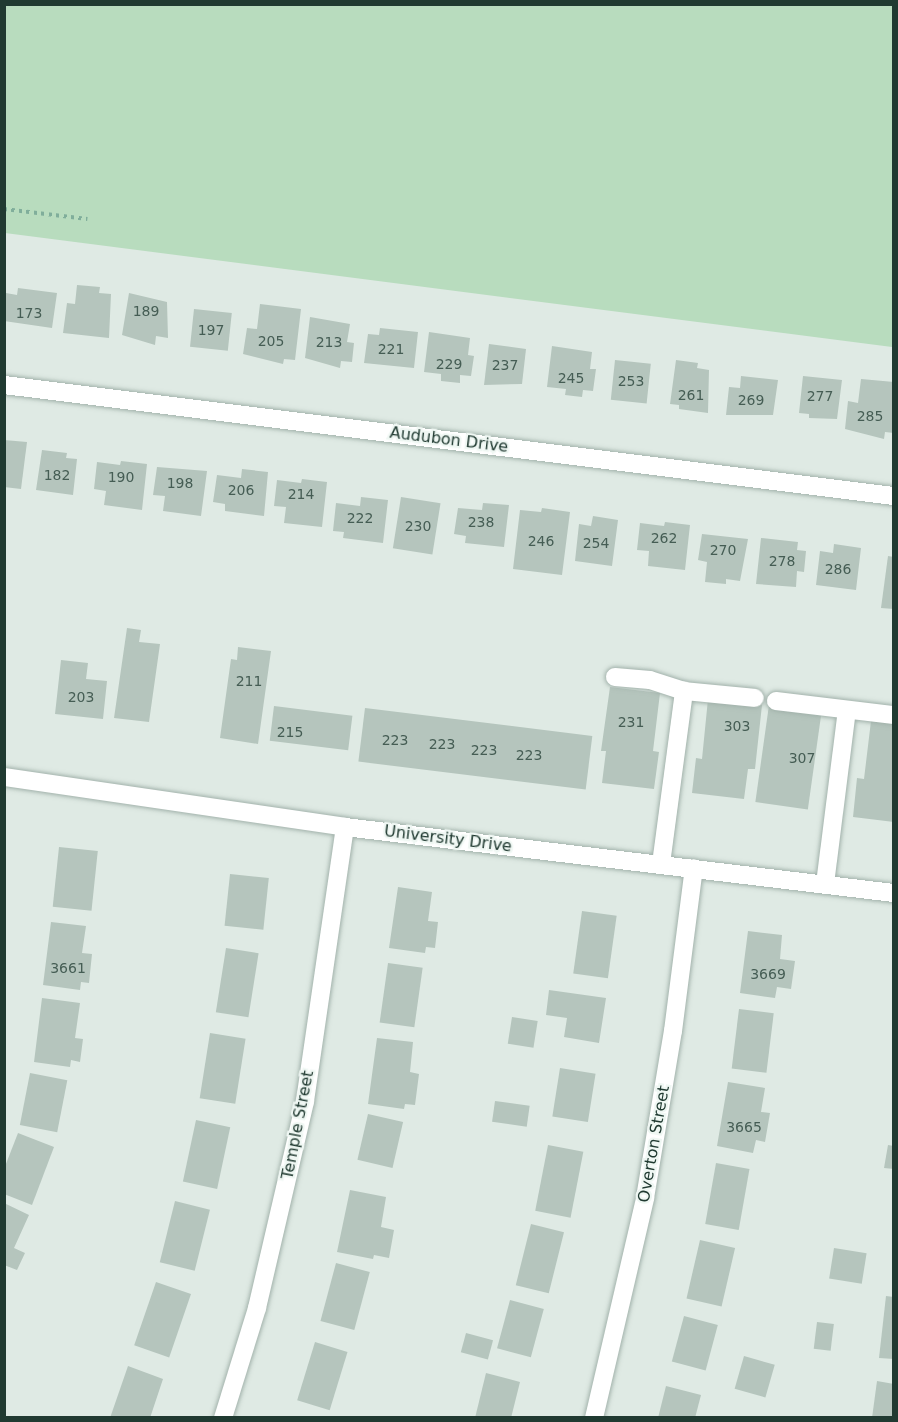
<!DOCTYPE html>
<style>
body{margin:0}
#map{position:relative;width:898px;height:1422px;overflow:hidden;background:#dfeae4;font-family:"DejaVu Sans",sans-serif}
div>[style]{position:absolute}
.green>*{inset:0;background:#b8dcbe}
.building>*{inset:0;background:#b5c5bd;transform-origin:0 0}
.path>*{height:4px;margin-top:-2px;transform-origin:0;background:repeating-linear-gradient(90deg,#80ae9b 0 3px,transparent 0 7.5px)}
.roads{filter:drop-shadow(0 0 2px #a2b2ab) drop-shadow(0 0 2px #a2b2ab)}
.minor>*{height:18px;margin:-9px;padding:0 9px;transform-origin:9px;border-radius:9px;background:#fff}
span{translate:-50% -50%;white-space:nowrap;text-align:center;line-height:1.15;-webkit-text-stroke:4.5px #eff7f3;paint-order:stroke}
.number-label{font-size:14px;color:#455d54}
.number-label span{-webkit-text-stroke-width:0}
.street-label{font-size:16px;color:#203a31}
.frame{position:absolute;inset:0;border:6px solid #203a31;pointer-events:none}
</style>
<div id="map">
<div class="green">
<div style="clip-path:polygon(5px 4px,893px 5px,892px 347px,5px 233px)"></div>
</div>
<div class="building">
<div style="clip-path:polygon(77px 285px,100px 287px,99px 293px,111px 294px,109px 338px,63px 333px,67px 303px,75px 304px)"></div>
<div style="clip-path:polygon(18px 288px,57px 293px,52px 328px,4px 321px,6px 293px,17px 295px)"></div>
<div style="clip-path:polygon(129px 293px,167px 302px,168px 338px,156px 336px,155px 345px,122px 335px)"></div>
<div style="clip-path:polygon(260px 304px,301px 309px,295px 360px,284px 359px,283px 364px,243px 354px,247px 328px,257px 329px)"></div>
<div style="left:194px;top:309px;width:38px;height:38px;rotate:6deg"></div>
<div style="clip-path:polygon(310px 317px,350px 324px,347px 342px,354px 343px,352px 362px,341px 361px,340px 368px,305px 358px)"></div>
<div style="clip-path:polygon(380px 328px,418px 332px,414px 368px,364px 363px,368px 334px,379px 335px)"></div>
<div style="clip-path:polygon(429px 332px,470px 338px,468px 355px,474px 356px,471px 376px,460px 375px,460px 383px,441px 381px,441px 374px,424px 372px)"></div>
<div style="clip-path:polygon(489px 344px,526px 349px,522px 384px,484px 385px)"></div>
<div style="clip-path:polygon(552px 346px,592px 352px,590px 369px,596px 369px,593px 391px,583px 390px,582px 397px,565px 395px,566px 389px,547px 387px)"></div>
<div style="left:615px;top:360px;width:36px;height:40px;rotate:6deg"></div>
<div style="clip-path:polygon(676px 360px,698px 363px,697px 368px,709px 370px,708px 413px,679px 409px,679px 405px,670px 404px)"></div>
<div style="clip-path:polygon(741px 376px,778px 380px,773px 415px,726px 415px,729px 387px,740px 388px)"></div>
<div style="clip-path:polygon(803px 376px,842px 380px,837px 419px,809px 418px,809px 414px,799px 413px)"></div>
<div style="clip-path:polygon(861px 379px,894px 382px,894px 433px,885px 432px,884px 439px,845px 429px,848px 401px,858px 403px)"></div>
<div style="clip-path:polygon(4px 440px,27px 442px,21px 489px,4px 487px)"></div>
<div style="clip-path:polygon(42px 450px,67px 453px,66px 458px,77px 459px,73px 495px,36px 490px)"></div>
<div style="clip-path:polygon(121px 461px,147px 464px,142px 510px,104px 505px,106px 491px,94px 489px,97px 462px,120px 465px)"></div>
<div style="clip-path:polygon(157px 467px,207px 471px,201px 516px,163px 511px,165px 496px,153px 495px)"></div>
<div style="clip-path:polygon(242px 469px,268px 472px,264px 516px,225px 511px,225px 504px,213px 502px,217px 475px,241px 478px)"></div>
<div style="clip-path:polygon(302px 479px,327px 482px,322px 527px,284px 523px,286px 507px,274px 506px,277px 480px,301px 483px)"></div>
<div style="clip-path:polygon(361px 497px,388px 500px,383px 543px,343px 538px,344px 532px,333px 531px,336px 503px,360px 506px)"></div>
<div style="left:401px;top:497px;width:40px;height:52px;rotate:9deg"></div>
<div style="clip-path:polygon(483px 503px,509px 505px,504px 547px,465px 543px,466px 536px,454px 534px,458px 508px,482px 510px)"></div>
<div style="clip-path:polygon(542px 508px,570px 512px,562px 575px,513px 569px,520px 510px,541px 512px)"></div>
<div style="clip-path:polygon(593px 516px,618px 520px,612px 566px,575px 561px,579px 524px,591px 526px)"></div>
<div style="clip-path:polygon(665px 522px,690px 525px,685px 570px,648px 566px,649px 551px,637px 550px,640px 523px,664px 526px)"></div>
<div style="clip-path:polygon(702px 534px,748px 539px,740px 581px,726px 579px,726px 584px,705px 582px,707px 562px,698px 560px)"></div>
<div style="clip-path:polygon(761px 538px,798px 542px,797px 550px,806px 551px,804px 572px,797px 571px,796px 587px,756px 584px)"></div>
<div style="clip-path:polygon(834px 544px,861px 548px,856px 590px,816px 585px,820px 551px,833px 553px)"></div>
<div style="clip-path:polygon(888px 556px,894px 557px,894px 609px,881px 608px)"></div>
<div style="clip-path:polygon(127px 628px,141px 630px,139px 642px,160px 644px,149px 722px,114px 718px)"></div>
<div style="clip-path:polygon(238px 647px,271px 651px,258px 744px,220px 738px,231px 659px,237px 660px)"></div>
<div style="clip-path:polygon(61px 660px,88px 663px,86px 679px,107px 681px,103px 719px,55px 714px)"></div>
<div style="clip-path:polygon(610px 687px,660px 693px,653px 751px,659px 752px,654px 789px,602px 783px,606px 751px,601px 751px)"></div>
<div style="clip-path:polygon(708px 699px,762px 705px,755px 769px,748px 769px,744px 799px,692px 793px,696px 758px,702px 759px)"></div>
<div style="left:769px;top:705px;width:53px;height:98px;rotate:8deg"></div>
<div style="left:274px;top:706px;width:79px;height:35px;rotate:7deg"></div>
<div style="left:365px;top:708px;width:229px;height:54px;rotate:7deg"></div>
<div style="clip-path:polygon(871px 721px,894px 723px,894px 822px,853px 817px,857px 778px,864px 779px)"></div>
<div style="left:59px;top:847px;width:39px;height:60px;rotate:6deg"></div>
<div style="left:230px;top:874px;width:39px;height:52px;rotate:6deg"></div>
<div style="clip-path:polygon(398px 887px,432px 892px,428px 921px,438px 922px,435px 948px,426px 947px,425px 953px,389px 948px)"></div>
<div style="left:582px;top:911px;width:35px;height:63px;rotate:8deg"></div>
<div style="clip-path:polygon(51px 922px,86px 926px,82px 953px,92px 954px,89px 983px,81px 982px,80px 990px,43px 985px)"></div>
<div style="clip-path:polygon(748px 931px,782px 935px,780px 959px,795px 961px,791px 989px,777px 987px,775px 998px,740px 993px)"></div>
<div style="left:226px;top:948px;width:33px;height:65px;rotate:9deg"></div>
<div style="left:388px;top:963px;width:35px;height:60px;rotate:8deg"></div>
<div style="clip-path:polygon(549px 990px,606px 998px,599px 1043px,564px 1037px,567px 1018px,546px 1015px)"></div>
<div style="clip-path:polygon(42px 998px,80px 1003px,75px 1038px,83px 1039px,80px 1062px,71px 1060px,70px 1067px,34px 1062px)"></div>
<div style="left:739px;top:1009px;width:35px;height:60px;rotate:7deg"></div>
<div style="left:512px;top:1017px;width:26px;height:27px;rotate:9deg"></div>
<div style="left:210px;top:1033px;width:36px;height:66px;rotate:9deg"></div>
<div style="clip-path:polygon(377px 1038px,413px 1042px,410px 1072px,419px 1074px,415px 1105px,405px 1104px,404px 1109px,368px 1104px)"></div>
<div style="left:560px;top:1068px;width:36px;height:49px;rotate:9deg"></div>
<div style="left:30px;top:1073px;width:38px;height:53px;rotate:11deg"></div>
<div style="clip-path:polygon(728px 1082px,765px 1088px,761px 1112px,770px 1113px,765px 1142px,756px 1140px,753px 1153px,717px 1146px)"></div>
<div style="left:495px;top:1101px;width:35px;height:21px;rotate:8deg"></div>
<div style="left:368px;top:1114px;width:36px;height:47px;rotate:13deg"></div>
<div style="left:196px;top:1120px;width:35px;height:63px;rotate:12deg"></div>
<div style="clip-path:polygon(18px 1133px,54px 1147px,32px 1205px,4px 1194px,4px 1169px)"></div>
<div style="left:548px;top:1145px;width:36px;height:67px;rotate:11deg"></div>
<div style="clip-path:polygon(888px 1145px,894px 1146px,894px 1169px,884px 1168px)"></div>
<div style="left:716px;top:1163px;width:34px;height:62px;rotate:10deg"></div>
<div style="clip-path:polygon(350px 1190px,386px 1197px,381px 1227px,394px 1230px,389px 1258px,374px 1255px,373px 1259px,337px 1252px)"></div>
<div style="left:175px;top:1201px;width:36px;height:63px;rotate:14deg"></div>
<div style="clip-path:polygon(4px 1203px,29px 1215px,14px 1248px,25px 1253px,17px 1270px,4px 1265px)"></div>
<div style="left:531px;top:1224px;width:34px;height:63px;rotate:14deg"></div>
<div style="left:700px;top:1240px;width:36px;height:60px;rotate:13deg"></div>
<div style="left:834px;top:1248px;width:33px;height:31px;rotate:9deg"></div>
<div style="left:336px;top:1263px;width:35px;height:60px;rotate:15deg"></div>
<div style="left:156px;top:1282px;width:37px;height:67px;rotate:19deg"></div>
<div style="clip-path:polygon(886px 1296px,894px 1297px,894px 1359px,879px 1358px)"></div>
<div style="left:510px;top:1300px;width:35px;height:50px;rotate:15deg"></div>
<div style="left:684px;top:1316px;width:35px;height:47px;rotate:15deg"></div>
<div style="left:817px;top:1322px;width:17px;height:27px;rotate:7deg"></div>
<div style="left:466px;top:1333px;width:28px;height:20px;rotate:15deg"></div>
<div style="left:315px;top:1342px;width:34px;height:61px;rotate:17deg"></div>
<div style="left:744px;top:1356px;width:32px;height:34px;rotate:16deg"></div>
<div style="clip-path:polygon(128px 1366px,163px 1379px,150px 1418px,110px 1418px)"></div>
<div style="clip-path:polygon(486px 1373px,520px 1382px,511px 1418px,475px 1418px)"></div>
<div style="clip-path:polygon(877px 1381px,894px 1384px,894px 1418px,872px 1418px)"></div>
<div style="clip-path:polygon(666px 1386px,701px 1395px,695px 1418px,658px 1418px)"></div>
</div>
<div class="path">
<div style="left:4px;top:209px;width:84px;rotate:6.9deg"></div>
</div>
<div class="roads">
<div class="minor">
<div style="left:4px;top:385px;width:897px;rotate:7.11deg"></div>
<div style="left:615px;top:677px;width:35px;rotate:5deg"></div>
<div style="left:650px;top:680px;width:36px;rotate:18deg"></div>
<div style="left:776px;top:701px;width:119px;rotate:6.8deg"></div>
<div style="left:4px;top:777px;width:345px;rotate:8.3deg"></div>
<div style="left:345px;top:827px;width:553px;rotate:6.86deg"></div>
<div style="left:661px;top:864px;width:175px;rotate:-82.4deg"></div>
<div style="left:684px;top:691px;width:71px;rotate:5.6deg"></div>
<div style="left:825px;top:884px;width:175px;rotate:-82.8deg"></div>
<div style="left:223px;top:1418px;width:115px;rotate:-72.8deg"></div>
<div style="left:257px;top:1308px;width:212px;rotate:-76.9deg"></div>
<div style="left:305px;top:1101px;width:277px;rotate:-81.7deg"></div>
<div style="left:594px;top:1418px;width:226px;rotate:-76.9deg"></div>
<div style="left:645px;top:1198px;width:169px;rotate:-80.5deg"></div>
<div style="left:673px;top:1031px;width:164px;rotate:-82.7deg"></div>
</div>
</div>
<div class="number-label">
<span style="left:146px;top:311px">189</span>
<span style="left:29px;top:313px">173</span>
<span style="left:211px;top:330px">197</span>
<span style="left:271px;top:341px">205</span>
<span style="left:329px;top:342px">213</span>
<span style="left:391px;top:349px">221</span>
<span style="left:449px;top:364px">229</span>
<span style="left:505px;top:365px">237</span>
<span style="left:571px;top:378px">245</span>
<span style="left:631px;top:381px">253</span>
<span style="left:691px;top:395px">261</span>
<span style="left:820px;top:396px">277</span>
<span style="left:751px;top:400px">269</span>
<span style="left:870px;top:416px">285</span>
<span style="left:57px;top:475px">182</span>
<span style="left:121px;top:477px">190</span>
<span style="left:180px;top:483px">198</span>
<span style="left:241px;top:490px">206</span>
<span style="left:301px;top:494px">214</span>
<span style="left:360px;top:518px">222</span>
<span style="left:481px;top:522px">238</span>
<span style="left:418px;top:526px">230</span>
<span style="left:664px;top:538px">262</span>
<span style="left:541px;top:541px">246</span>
<span style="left:596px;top:543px">254</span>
<span style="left:723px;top:550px">270</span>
<span style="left:782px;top:561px">278</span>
<span style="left:838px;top:569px">286</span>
<span style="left:249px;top:681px">211</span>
<span style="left:81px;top:697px">203</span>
<span style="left:631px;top:722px">231</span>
<span style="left:737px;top:726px">303</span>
<span style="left:290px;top:732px">215</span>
<span style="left:395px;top:740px">223</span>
<span style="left:442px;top:744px">223</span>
<span style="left:484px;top:750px">223</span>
<span style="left:529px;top:755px">223</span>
<span style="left:802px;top:758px">307</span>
<span style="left:68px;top:968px">3661</span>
<span style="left:768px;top:974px">3669</span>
<span style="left:744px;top:1127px">3665</span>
</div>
<div class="street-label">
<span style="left:449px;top:440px;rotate:7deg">Audubon Drive</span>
<span style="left:448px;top:839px;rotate:7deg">University Drive</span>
<span style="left:298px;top:1125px;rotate:-79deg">Temple Street</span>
<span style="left:654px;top:1144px;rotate:-80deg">Overton Street</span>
</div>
<div class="frame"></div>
</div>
